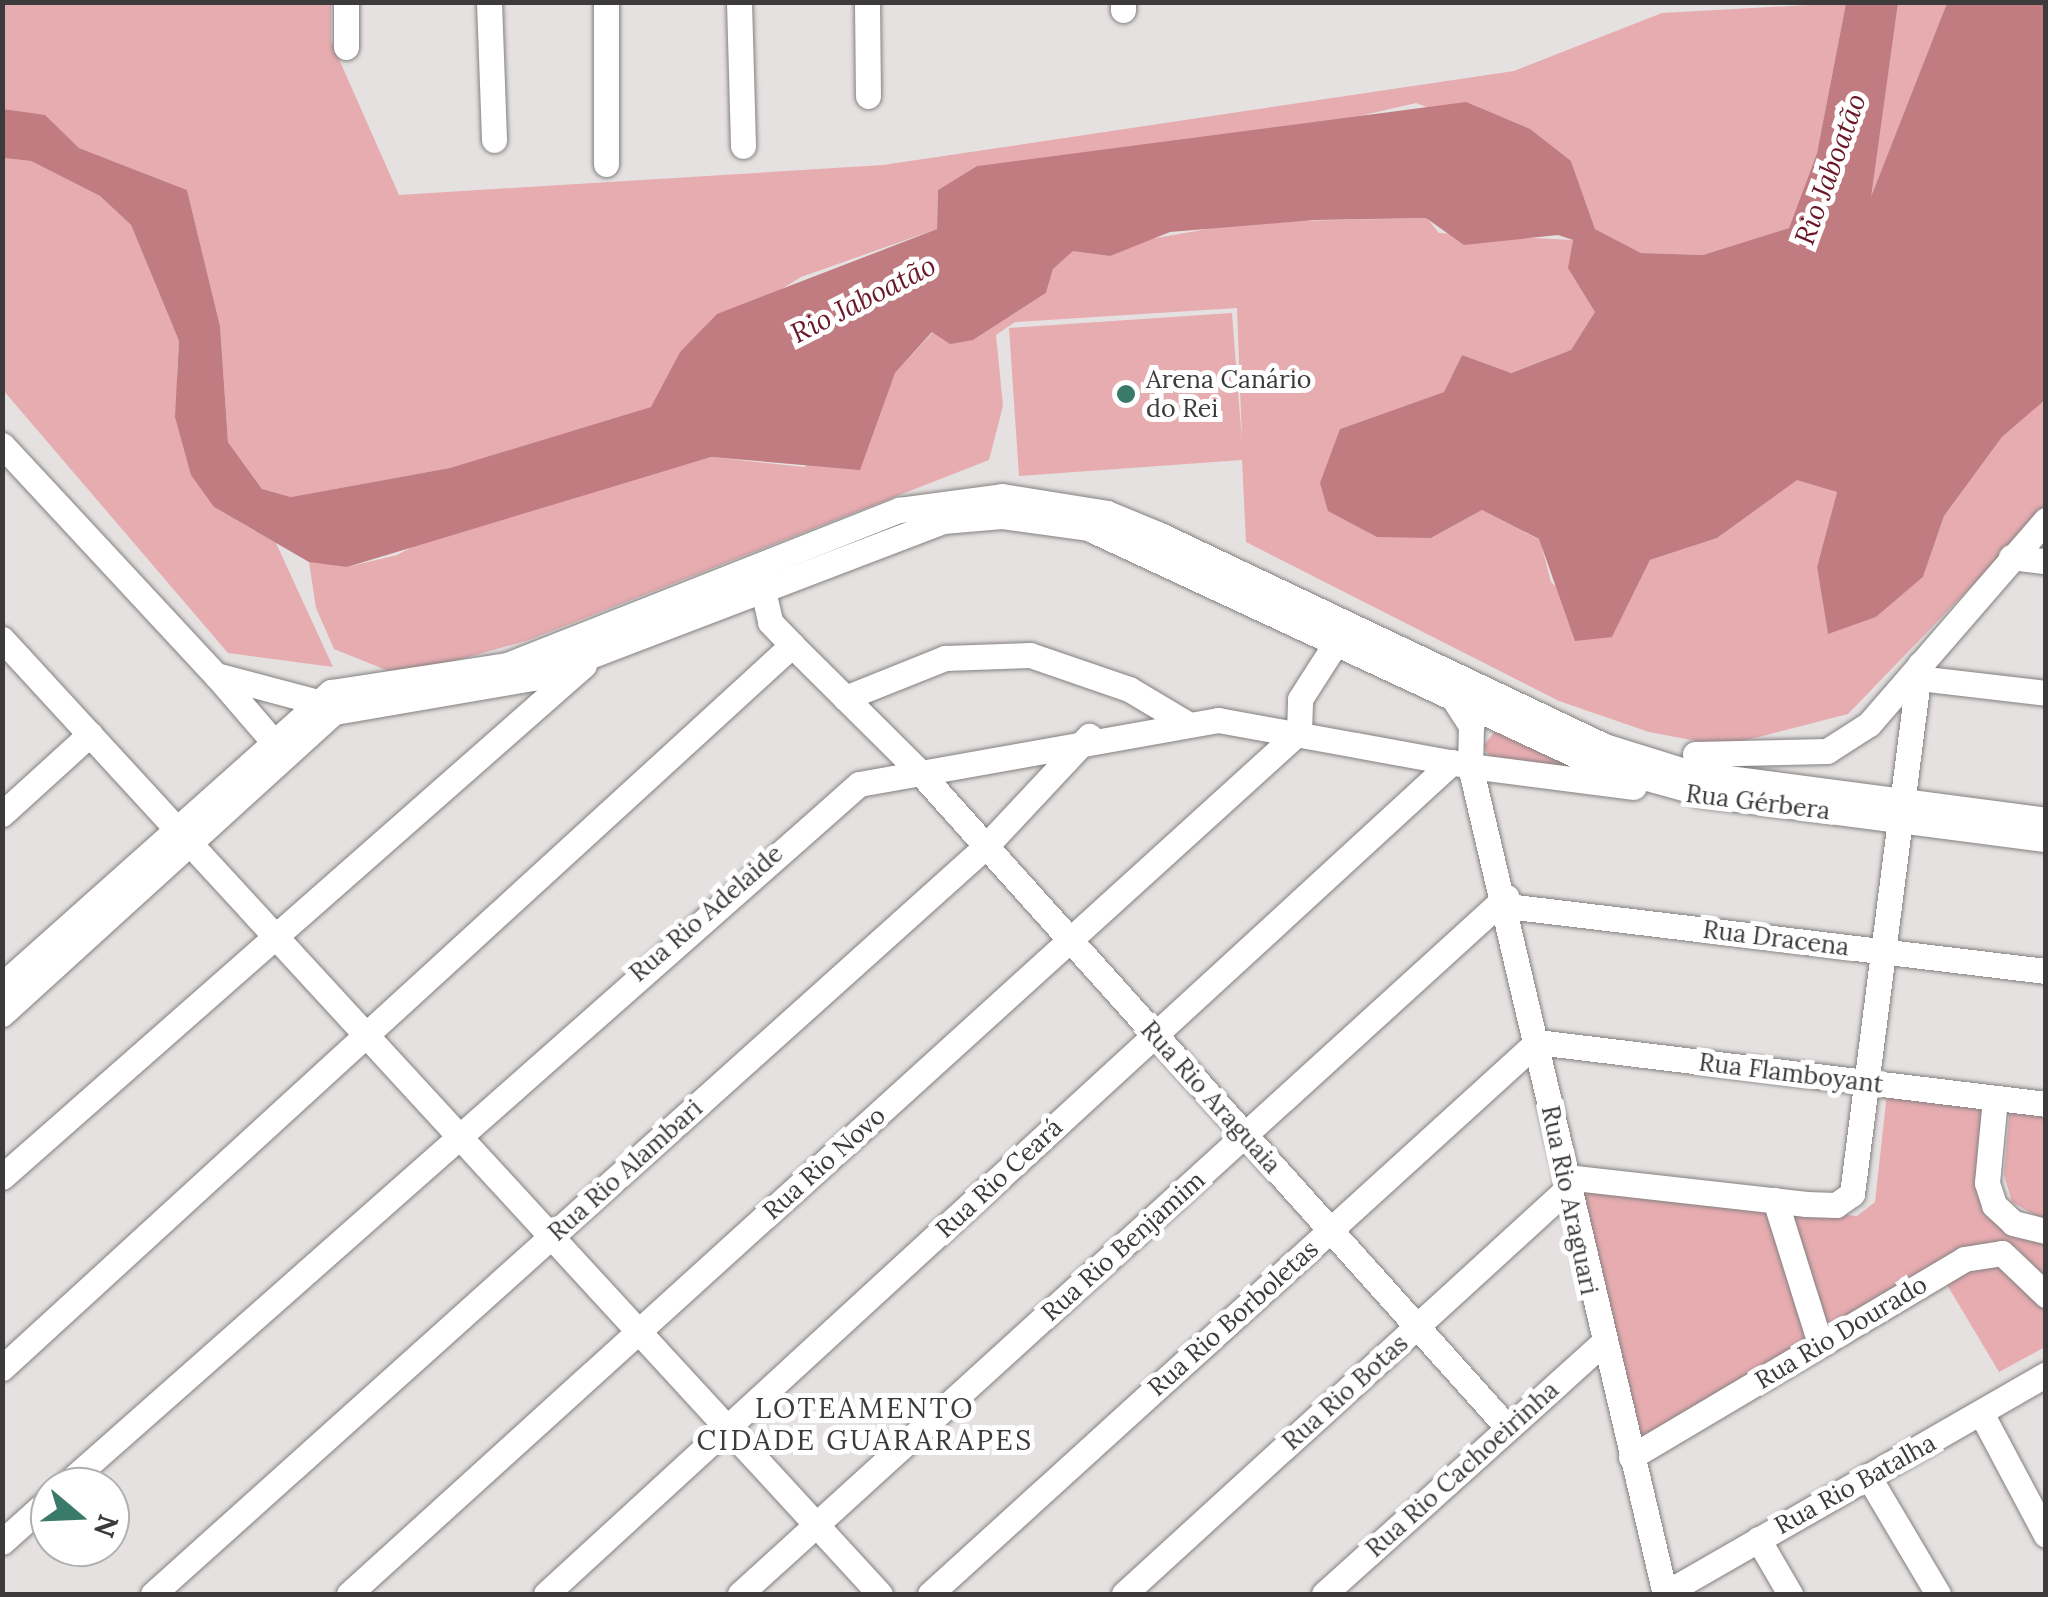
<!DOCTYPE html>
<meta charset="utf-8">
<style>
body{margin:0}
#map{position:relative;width:2048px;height:1597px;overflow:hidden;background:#e5e1e1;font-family:Lora,serif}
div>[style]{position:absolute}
.green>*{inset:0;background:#e6acb0}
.water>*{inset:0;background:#c07c81}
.roads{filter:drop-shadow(0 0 2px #848080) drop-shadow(0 0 2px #848080)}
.minor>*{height:25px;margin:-12.5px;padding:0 12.5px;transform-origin:12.5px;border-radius:12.5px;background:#fff}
.dots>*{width:28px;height:28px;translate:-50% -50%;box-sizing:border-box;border:5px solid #fff;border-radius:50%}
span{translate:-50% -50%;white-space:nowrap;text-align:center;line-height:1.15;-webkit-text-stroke:10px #fff;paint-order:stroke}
.poi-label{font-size:25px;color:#3c3a3a}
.left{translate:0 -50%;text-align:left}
.street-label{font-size:25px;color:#3c3a3a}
.water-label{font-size:28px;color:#6a1727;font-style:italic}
.neighbourhood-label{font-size:28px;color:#3c3a3a;letter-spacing:2.5px}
.frame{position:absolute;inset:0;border:5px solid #3c3a3a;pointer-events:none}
.north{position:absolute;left:30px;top:1467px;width:100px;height:100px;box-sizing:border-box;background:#fff;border:2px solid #b1b0b0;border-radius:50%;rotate:109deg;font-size:28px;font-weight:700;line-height:40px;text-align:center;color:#3c3a3a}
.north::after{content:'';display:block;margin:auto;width:35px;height:45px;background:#3a7a69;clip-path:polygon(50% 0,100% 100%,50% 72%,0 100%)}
</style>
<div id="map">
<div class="green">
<div style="clip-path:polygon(3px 3px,331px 3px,331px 41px,399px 195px,883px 165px,1514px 71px,1662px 13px,1846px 3px,1817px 153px,1789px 228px,1703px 255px,1641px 253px,1595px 229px,1571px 161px,1416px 103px,1290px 132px,977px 166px,938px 190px,937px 229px,801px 277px,680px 352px,652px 407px,451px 468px,291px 497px,262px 489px,228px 442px,220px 326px,187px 190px,79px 148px,45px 116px,3px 109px)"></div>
<div style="clip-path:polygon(1898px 3px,1947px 3px,1869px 203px)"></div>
<div style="clip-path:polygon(2px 158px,31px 161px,100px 196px,131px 225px,179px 341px,177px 376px,214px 507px,276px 543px,333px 667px,228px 653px,3px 390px)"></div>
<div style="clip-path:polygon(1427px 218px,1439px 233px,1573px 240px,1571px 259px,1596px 312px,1571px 350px,1510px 373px,1462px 355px,1444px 392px,1340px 429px,1431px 538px,1482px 510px,1540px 540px,1551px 582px,1612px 637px,1650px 560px,1717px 538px,1796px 479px,1837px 492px,1817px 567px,1828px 633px,1876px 617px,1923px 577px,1944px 516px,2002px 437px,2045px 399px,2045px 510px,1848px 714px,1723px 746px,1649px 732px,1559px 701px,1246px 542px,1242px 460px,1019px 476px,1009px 328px,1232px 313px,1242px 442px,1237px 308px,1015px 322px,996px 335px,1003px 406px,989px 460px,529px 640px,401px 676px,334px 649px,316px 608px,309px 562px,321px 558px,347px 567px,397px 555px,433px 536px,711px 457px,804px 467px,879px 411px,895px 373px,933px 332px,973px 340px,1046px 293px,1053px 269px,1073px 250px,1110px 256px,1122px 244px,1247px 222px)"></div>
<div style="clip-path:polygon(1497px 729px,1561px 759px,1561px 767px,1492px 761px,1483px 746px)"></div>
<div style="clip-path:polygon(1887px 1093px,1989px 1103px,1990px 1212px,2045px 1235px,2045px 1277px,2016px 1247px,1989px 1247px,2045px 1295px,2045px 1347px,1999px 1372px,1940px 1273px,1822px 1337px,1782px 1207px,1857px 1216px,1875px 1202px)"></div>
<div style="clip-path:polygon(2010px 1107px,2045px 1112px,2045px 1221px,2012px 1202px,2004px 1175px)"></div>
<div style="clip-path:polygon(1566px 1177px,1775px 1200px,1820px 1344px,1631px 1457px)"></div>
</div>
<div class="water">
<div style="clip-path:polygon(1846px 3px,1898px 3px,1871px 197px,1947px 3px,2045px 3px,2046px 399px,2002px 437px,1944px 516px,1923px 577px,1876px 617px,1828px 634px,1817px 567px,1837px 492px,1797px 480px,1717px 538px,1650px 560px,1612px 637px,1575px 641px,1539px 539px,1482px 510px,1431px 538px,1377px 537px,1328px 511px,1320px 483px,1340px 429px,1444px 392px,1462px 355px,1511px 373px,1571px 350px,1595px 312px,1568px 268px,1573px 240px,1558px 235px,1464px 245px,1426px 218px,1314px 220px,1170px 232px,1110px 256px,1073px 251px,1053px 269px,1046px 293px,973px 340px,950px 344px,932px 332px,895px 373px,860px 470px,711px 457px,347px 567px,309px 562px,214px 507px,191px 475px,175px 417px,179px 341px,131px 225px,100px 196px,31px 161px,3px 158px,3px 109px,45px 115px,79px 148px,187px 190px,220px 326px,228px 442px,262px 489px,291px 497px,450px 468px,651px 407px,680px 352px,717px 314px,937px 229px,938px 190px,977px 166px,1466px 102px,1530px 129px,1571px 161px,1595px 229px,1641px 253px,1703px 255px,1789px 228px,1817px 153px)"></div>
</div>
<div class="roads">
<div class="minor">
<div style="left:346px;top:2px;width:45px;rotate:90deg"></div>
<div style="left:489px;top:2px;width:138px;rotate:87.9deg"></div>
<div style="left:739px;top:2px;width:144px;rotate:88.4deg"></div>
<div style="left:867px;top:2px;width:94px;rotate:89.4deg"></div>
<div style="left:1123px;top:10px;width:8px;rotate:-90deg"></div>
<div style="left:606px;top:164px;width:162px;rotate:-90deg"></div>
<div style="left:2px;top:445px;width:314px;rotate:47.1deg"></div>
<div style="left:216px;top:675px;width:101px;rotate:14.9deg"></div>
<div style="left:2011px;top:557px;width:35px;rotate:7deg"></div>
<div style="left:762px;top:586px;width:37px;rotate:77deg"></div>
<div style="left:770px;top:622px;width:32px;rotate:46deg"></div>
<div style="left:2px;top:639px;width:1297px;rotate:47.41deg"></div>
<div style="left:216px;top:675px;width:84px;rotate:49.3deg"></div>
<div style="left:1919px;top:678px;width:128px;rotate:6.7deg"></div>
<div style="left:845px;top:698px;width:108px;rotate:-21.8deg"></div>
<div style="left:945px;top:658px;width:85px;rotate:-2deg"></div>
<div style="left:1030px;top:655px;width:105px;rotate:19deg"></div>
<div style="left:1129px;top:689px;width:66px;rotate:30.8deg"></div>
<div style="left:1455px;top:701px;width:30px;rotate:57deg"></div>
<div style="left:1471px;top:726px;width:40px;rotate:91.4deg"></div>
<div style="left:1470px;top:766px;width:165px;rotate:7.3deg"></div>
<div style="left:1695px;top:754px;width:132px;rotate:-1.3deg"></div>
<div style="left:1827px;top:751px;width:50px;rotate:-32.7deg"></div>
<div style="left:1869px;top:724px;width:270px;rotate:-49.1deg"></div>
<div style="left:1698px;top:794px;width:351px;rotate:7.4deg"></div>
<div style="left:2px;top:814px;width:119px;rotate:-42.3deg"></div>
<div style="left:1507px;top:906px;width:543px;rotate:6.88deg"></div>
<div style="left:2px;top:985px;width:441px;rotate:-41.7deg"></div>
<div style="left:331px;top:692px;width:178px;rotate:-8.7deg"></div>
<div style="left:507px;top:665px;width:422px;rotate:-21.6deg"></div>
<div style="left:899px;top:510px;width:104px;rotate:-7.7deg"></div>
<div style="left:1002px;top:496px;width:106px;rotate:9.2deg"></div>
<div style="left:1107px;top:513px;width:55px;rotate:22.4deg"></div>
<div style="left:1158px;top:534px;width:494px;rotate:25.4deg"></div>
<div style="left:1604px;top:746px;width:91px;rotate:17.2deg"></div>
<div style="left:1691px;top:773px;width:358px;rotate:7.5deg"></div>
<div style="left:2px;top:1014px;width:449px;rotate:-42.3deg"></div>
<div style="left:334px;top:712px;width:201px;rotate:-9.7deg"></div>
<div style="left:532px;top:678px;width:440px;rotate:-20.9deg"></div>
<div style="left:943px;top:521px;width:59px;rotate:-4.8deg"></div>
<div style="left:1002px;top:516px;width:87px;rotate:7.9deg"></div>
<div style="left:1088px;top:528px;width:557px;rotate:24.95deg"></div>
<div style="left:1593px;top:763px;width:123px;rotate:15.5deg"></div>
<div style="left:1995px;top:1098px;width:85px;rotate:95.4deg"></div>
<div style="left:1987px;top:1183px;width:23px;rotate:72deg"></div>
<div style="left:1994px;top:1205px;width:26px;rotate:43deg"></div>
<div style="left:2013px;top:1223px;width:34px;rotate:14deg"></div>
<div style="left:2px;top:1177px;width:775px;rotate:-41.34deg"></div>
<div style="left:1566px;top:1177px;width:242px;rotate:6.4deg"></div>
<div style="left:1806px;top:1204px;width:30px;rotate:2deg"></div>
<div style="left:1836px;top:1205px;width:19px;rotate:-35deg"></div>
<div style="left:1852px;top:1194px;width:534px;rotate:-82.69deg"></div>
<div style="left:1775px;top:1200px;width:151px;rotate:72.6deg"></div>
<div style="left:2px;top:1368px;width:1071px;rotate:-42.46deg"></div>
<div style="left:792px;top:645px;width:175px;rotate:44.8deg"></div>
<div style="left:916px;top:768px;width:885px;rotate:48.11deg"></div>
<div style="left:1981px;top:1413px;width:138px;rotate:62deg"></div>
<div style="left:1631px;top:1457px;width:387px;rotate:-30.7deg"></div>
<div style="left:1964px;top:1259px;width:38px;rotate:-9deg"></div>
<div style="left:2002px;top:1253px;width:61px;rotate:43.7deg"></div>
<div style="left:1868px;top:1476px;width:137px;rotate:59.3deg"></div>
<div style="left:63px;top:1487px;width:1062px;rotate:-41.45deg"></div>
<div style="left:859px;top:784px;width:365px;rotate:-10.1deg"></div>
<div style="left:1218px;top:720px;width:256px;rotate:10.3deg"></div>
<div style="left:1470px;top:766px;width:851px;rotate:76.75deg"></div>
<div style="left:1758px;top:1539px;width:64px;rotate:59.8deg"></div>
<div style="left:2px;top:1542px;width:64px;rotate:-41.9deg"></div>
<div style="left:153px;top:1594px;width:1120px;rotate:-41.92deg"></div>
<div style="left:986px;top:846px;width:151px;rotate:-46.9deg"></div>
<div style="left:349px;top:1594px;width:1283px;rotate:-42.22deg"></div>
<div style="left:1299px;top:732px;width:33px;rotate:-88deg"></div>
<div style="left:1300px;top:699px;width:67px;rotate:-57.3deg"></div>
<div style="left:546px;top:1594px;width:1230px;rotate:-42.56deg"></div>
<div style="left:740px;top:1594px;width:1036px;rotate:-42.3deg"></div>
<div style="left:930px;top:1594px;width:820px;rotate:-42.28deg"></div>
<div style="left:1537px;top:1042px;width:513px;rotate:6.94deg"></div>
<div style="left:1124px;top:1594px;width:599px;rotate:-42.43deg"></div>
<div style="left:1324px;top:1594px;width:372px;rotate:-42deg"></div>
<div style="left:1664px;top:1594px;width:441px;rotate:-29.9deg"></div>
</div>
</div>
<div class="dots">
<div style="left:1126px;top:394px;background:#3a7a69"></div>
</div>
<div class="poi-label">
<span class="left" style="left:1146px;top:394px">Arena Canário<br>do Rei</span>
</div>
<div class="street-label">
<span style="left:1758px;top:802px;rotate:7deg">Rua Gérbera</span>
<span style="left:706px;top:913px;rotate:-41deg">Rua Rio Adelaide</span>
<span style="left:1776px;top:938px;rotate:7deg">Rua Dracena</span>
<span style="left:1791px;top:1073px;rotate:7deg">Rua Flamboyant</span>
<span style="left:1211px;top:1097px;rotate:48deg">Rua Rio Araguaia</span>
<span style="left:824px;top:1163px;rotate:-42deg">Rua Rio Novo</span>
<span style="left:625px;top:1170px;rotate:-42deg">Rua Rio Alambari</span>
<span style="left:999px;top:1178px;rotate:-43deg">Rua Rio Ceará</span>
<span style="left:1570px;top:1200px;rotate:78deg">Rua Rio Araguari</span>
<span style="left:1123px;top:1246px;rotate:-42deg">Rua Rio Benjamim</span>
<span style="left:1233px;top:1318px;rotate:-42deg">Rua Rio Borboletas</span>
<span style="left:1841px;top:1332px;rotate:-31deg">Rua Rio Dourado</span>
<span style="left:1345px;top:1392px;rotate:-42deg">Rua Rio Botas</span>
<span style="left:1462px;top:1469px;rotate:-42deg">Rua Rio Cachoeirinha</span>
<span style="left:1855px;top:1484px;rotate:-29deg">Rua Rio Batalha</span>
</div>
<div class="water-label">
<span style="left:1830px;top:169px;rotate:-70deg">Rio Jaboatão</span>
<span style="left:863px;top:299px;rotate:-27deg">Rio Jaboatão</span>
</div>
<div class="neighbourhood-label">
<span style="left:865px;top:1424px">LOTEAMENTO<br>CIDADE GUARARAPES</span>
</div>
<div class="frame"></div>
<div class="north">N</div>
</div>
